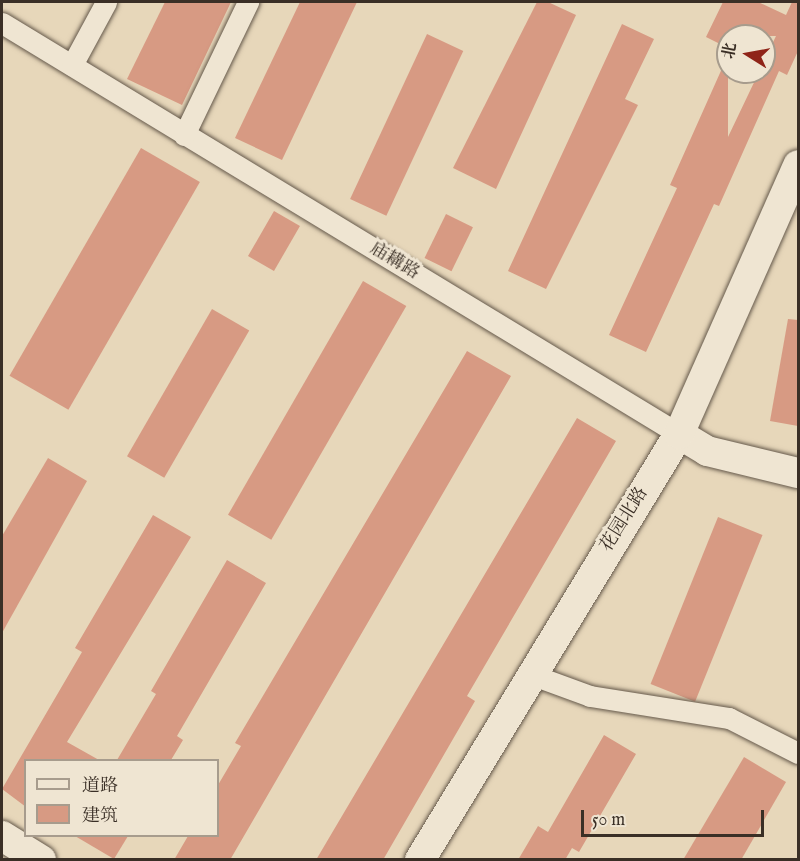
<!DOCTYPE html>
<meta charset="utf-8">
<style>
body{margin:0}
#map{position:relative;width:800px;height:861px;overflow:hidden;background:#e7d7ba;font-family:"IM FELL English","Noto Serif SC",serif}
div>[style]{position:absolute}
.building>*{inset:0;background:#d79a83;transform-origin:0 0}
.roads{filter:drop-shadow(0 0 2px #65594b) drop-shadow(0 0 2px #65594b)}
.street>*{height:21px;margin:-10.5px;padding:0 10.5px;transform-origin:10.5px;border-radius:10.5px;background:#efe5d2}
.secondary>*{height:30px;margin:-15px;padding:0 15px;transform-origin:15px;border-radius:15px;background:#efe5d2}
span{translate:-50% -50%;white-space:nowrap;text-align:center;line-height:1.15;-webkit-text-stroke:6px #efe5d2;paint-order:stroke}
.street-label{font-size:18px;color:#3a2f26}
.frame{position:absolute;inset:0;border:3px solid #3a2f26;pointer-events:none}
.legend{position:absolute;left:24px;top:759px;width:195px;height:78px;box-sizing:border-box;background:#efe5d2;border:2px solid #a79c8d;margin:0;padding:8px 10px;list-style:none;font-size:18px;color:#3a2f26}
.legend li{display:flex;align-items:center;gap:12px;height:30px}
.legend b{width:30px;border:2px solid #a79c8d}
.north{position:absolute;left:716px;top:24px;width:60px;height:60px;box-sizing:border-box;background:#efe5d2;border:2px solid #a79c8d;border-radius:50%;rotate:281deg;font-size:16px;font-weight:700;line-height:24px;text-align:center;color:#3a2f26}
.north::after{content:'';display:block;margin:auto;width:21px;height:27px;background:#8f2418;clip-path:polygon(50% 0,100% 100%,50% 72%,0 100%)}
.scale{position:absolute;left:581px;top:810px;width:183px;height:27px;box-sizing:border-box;border:3px solid #3a2f26;border-top:0;padding-left:8px;font-size:18px;line-height:21px;white-space:nowrap;color:#3a2f26;-webkit-text-stroke:4px #efe5d2;paint-order:stroke}
</style>
<div id="map">
<div class="building">
<div style="clip-path:polygon(165px 2px,231px 2px,182px 105px,127px 79px)"></div>
<div style="clip-path:polygon(300px 2px,357px 2px,282px 160px,235px 138px)"></div>
<div style="clip-path:polygon(537px 2px,548px 2px,576px 15px,496px 189px,453px 168px)"></div>
<div style="clip-path:polygon(723px 2px,758px 2px,786px 15px,792px 2px,798px 2px,798px 51px,787px 75px,779px 71px,719px 206px,714px 204px,646px 352px,609px 335px,677px 188px,670px 185px,728px 55px,728px 137px,759px 72px,764px 72px,764px 61px,776px 36px,728px 36px,728px 48px,706px 37px)"></div>
<div style="clip-path:polygon(622px 24px,654px 39px,625px 99px,638px 105px,546px 289px,508px 271px)"></div>
<div style="left:427px;top:34px;width:40px;height:182px;rotate:25deg"></div>
<div style="left:141px;top:148px;width:68px;height:263px;rotate:30deg"></div>
<div style="left:274px;top:211px;width:30px;height:52px;rotate:30deg"></div>
<div style="left:446px;top:214px;width:30px;height:49px;rotate:26deg"></div>
<div style="left:363px;top:281px;width:50px;height:270px;rotate:30deg"></div>
<div style="left:212px;top:309px;width:43px;height:170px;rotate:30deg"></div>
<div style="clip-path:polygon(788px 319px,798px 320px,798px 426px,770px 421px)"></div>
<div style="clip-path:polygon(467px 351px,511px 376px,230px 860px,174px 860px,188px 836px,218px 836px,218px 785px,241px 746px,235px 743px)"></div>
<div style="clip-path:polygon(577px 418px,616px 441px,467px 696px,475px 701px,383px 860px,316px 860px)"></div>
<div style="clip-path:polygon(48px 458px,87px 481px,2px 633px,2px 536px)"></div>
<div style="clip-path:polygon(153px 515px,191px 537px,67px 742px,99px 760px,26px 760px,26px 807px,2px 789px,82px 652px,75px 648px)"></div>
<div style="left:718px;top:517px;width:48px;height:180px;rotate:22deg"></div>
<div style="clip-path:polygon(227px 560px,266px 583px,177px 736px,183px 740px,171px 760px,117px 760px,156px 694px,151px 691px)"></div>
<div style="clip-path:polygon(604px 735px,636px 754px,579px 852px,572px 848px,565px 860px,518px 860px,538px 826px,548px 832px)"></div>
<div style="clip-path:polygon(744px 757px,786px 782px,741px 860px,683px 860px)"></div>
<div style="clip-path:polygon(75px 836px,128px 836px,114px 859px)"></div>
</div>
<div class="roads">
<div class="street">
<div style="left:2px;top:23px;width:792px;rotate:31.26deg"></div>
<div style="left:72px;top:65px;width:72px;rotate:-61.6deg"></div>
<div style="left:184px;top:135px;width:148px;rotate:-64.3deg"></div>
<div style="left:530px;top:674px;width:64px;rotate:20.1deg"></div>
<div style="left:590px;top:696px;width:141px;rotate:9deg"></div>
<div style="left:729px;top:718px;width:77px;rotate:26.9deg"></div>
</div>
<div class="secondary">
<div style="left:679px;top:434px;width:33px;rotate:31deg"></div>
<div style="left:707px;top:451px;width:94px;rotate:13.6deg"></div>
<div style="left:2px;top:836px;width:46px;rotate:31.6deg"></div>
<div style="left:420px;top:860px;width:499px;rotate:-58.7deg"></div>
<div style="left:679px;top:434px;width:294px;rotate:-66.1deg"></div>
</div>
</div>
<div class="street-label">
<span style="left:394px;top:262px;rotate:31deg">庙耩路</span>
<span style="left:625px;top:520px;rotate:-58deg">花园北路</span>
</div>
<div class="frame"></div>
<ul class="legend">
<li><b style="height:8px;background:#efe5d2"></b>道路</li>
<li><b style="height:16px;background:#d79a83"></b>建筑</li>
</ul>
<div class="north">北</div>
<div class="scale">50 m</div>
</div>
